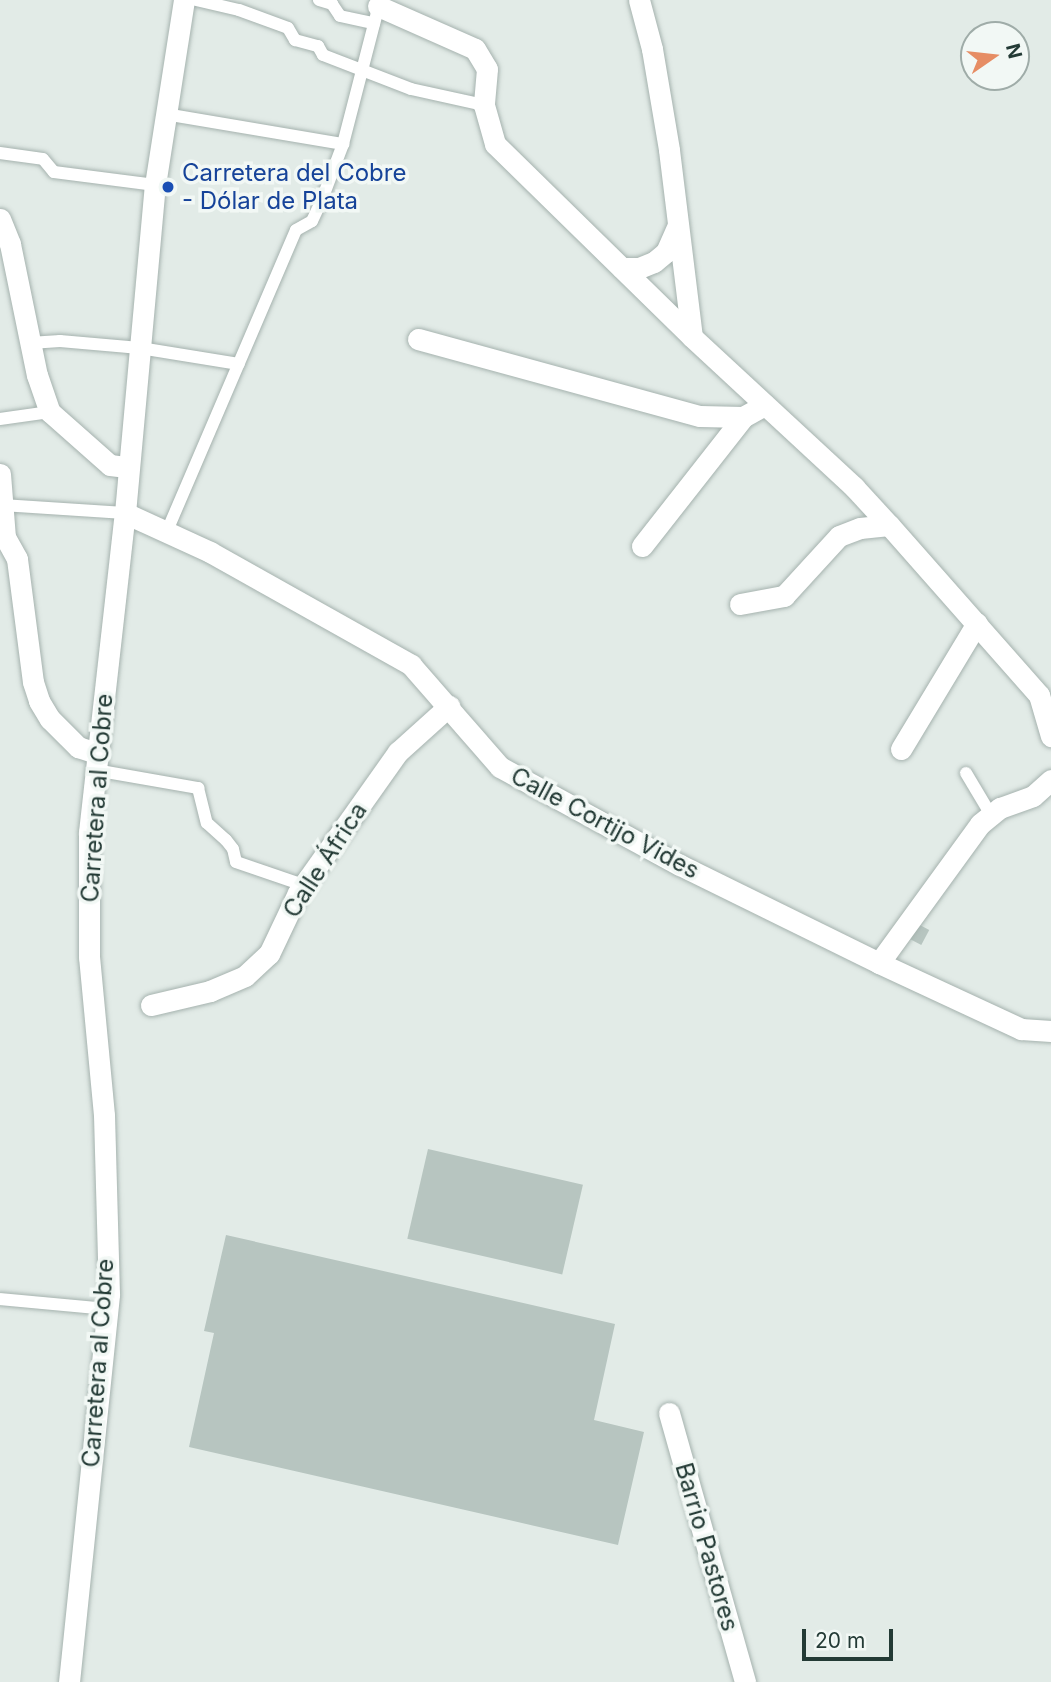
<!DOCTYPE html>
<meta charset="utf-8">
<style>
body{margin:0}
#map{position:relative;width:1051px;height:1682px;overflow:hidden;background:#e2ebe7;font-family:Inter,sans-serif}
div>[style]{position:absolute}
.building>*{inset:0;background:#b7c5c0;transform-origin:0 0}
.roads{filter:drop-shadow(0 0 2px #a5b2ae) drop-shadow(0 0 2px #a5b2ae)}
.lane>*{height:12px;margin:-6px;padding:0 6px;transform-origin:6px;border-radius:6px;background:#fff}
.street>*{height:21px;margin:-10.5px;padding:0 10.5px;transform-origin:10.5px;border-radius:10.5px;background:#fff}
.secondary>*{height:21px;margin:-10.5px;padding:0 10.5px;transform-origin:10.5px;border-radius:10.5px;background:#fff}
.dots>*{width:19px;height:19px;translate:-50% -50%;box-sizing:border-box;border:4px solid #f2f8f5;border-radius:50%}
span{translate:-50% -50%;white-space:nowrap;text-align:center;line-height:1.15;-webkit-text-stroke:7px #f2f8f5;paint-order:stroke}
.transit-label{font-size:24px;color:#164399}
.left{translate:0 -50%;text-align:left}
.street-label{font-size:24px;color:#233a35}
.north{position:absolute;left:960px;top:21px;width:70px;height:70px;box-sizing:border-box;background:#f2f8f5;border:2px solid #9faca8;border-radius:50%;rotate:76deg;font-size:19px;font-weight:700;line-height:28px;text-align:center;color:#233a35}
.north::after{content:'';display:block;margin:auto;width:24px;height:32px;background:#e68d64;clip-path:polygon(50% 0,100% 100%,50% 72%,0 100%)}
.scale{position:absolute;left:802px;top:1629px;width:91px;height:32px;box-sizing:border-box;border:4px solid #233a35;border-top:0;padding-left:9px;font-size:21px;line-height:24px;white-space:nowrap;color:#233a35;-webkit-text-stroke:5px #f2f8f5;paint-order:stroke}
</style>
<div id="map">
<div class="building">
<div style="left:916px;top:923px;width:15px;height:17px;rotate:28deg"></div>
<div style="left:428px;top:1149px;width:159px;height:92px;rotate:13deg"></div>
<div style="clip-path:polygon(226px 1235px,615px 1324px,594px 1420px,644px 1432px,618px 1545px,189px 1447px,214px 1333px,204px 1331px)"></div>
</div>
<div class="roads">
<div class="lane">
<div style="left:196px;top:0;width:44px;rotate:13.1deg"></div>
<div style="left:239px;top:10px;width:52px;rotate:20.2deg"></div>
<div style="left:288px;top:28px;width:14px;rotate:60deg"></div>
<div style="left:295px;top:40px;width:24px;rotate:15deg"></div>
<div style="left:318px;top:46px;width:10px;rotate:61deg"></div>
<div style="left:323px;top:55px;width:94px;rotate:21.1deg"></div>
<div style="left:411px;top:89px;width:75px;rotate:12.4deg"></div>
<div style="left:319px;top:0;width:14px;rotate:17deg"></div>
<div style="left:332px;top:4px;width:14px;rotate:56deg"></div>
<div style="left:340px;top:16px;width:35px;rotate:12deg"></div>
<div style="left:165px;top:114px;width:181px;rotate:9.6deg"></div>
<div style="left:0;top:153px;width:43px;rotate:7.9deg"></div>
<div style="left:43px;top:159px;width:17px;rotate:50deg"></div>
<div style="left:54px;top:172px;width:102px;rotate:7.3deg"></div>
<div style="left:30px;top:343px;width:30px;rotate:-4deg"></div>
<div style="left:60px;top:341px;width:80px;rotate:5deg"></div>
<div style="left:140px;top:348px;width:100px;rotate:9.2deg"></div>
<div style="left:0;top:419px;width:50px;rotate:-8deg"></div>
<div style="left:2px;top:505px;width:123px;rotate:3.7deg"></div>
<div style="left:167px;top:531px;width:327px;rotate:-66.8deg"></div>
<div style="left:296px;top:230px;width:18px;rotate:-29deg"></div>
<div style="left:312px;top:221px;width:21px;rotate:-65deg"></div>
<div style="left:321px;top:202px;width:62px;rotate:-69.2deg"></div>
<div style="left:343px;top:144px;width:148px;rotate:-75.5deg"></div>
<div style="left:95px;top:770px;width:105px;rotate:9.9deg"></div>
<div style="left:198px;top:788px;width:36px;rotate:76deg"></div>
<div style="left:207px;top:823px;width:25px;rotate:42deg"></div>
<div style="left:226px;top:840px;width:11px;rotate:52deg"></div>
<div style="left:233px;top:849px;width:13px;rotate:77deg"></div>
<div style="left:236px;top:862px;width:71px;rotate:18.9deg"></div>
<div style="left:966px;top:773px;width:49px;rotate:59.2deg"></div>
<div style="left:0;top:1299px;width:107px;rotate:5.3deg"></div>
</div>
<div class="street">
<div style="left:639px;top:0;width:51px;rotate:75.1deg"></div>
<div style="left:652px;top:49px;width:102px;rotate:80.4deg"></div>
<div style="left:669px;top:150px;width:188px;rotate:83deg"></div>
<div style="left:692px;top:337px;width:221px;rotate:42.8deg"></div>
<div style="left:854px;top:487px;width:52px;rotate:47.4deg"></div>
<div style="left:889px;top:525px;width:227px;rotate:48.6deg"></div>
<div style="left:1039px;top:695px;width:43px;rotate:73.7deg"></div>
<div style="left:378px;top:6px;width:106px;rotate:23.9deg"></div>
<div style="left:475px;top:49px;width:23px;rotate:59deg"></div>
<div style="left:487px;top:69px;width:36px;rotate:95deg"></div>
<div style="left:484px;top:105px;width:41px;rotate:74.2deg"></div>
<div style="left:495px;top:144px;width:276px;rotate:44.4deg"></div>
<div style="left:0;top:219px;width:27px;rotate:68deg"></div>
<div style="left:10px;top:244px;width:134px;rotate:78.4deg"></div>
<div style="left:37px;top:375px;width:39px;rotate:71deg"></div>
<div style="left:50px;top:412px;width:80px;rotate:41.5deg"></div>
<div style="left:110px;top:465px;width:17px;rotate:7deg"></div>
<div style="left:622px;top:268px;width:17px"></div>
<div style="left:639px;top:268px;width:16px;rotate:-22deg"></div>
<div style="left:654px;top:262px;width:16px;rotate:-40deg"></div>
<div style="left:666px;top:252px;width:27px;rotate:-66deg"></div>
<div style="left:418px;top:339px;width:292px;rotate:15.3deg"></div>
<div style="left:700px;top:416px;width:43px;rotate:1.3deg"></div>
<div style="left:743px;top:417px;width:25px;rotate:-29deg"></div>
<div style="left:0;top:474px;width:63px;rotate:85.5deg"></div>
<div style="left:5px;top:537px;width:25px;rotate:61deg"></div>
<div style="left:17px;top:559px;width:124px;rotate:82.6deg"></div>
<div style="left:33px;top:682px;width:20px;rotate:72deg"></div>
<div style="left:39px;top:701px;width:21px;rotate:59deg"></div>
<div style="left:50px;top:719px;width:40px;rotate:45deg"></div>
<div style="left:78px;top:747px;width:20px;rotate:18deg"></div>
<div style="left:125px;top:513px;width:94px;rotate:24.6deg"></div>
<div style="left:210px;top:552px;width:231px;rotate:29.3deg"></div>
<div style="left:411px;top:665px;width:135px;rotate:48.9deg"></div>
<div style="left:500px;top:767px;width:205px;rotate:28.6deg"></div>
<div style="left:680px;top:865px;width:222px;rotate:26.2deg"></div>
<div style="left:879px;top:963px;width:157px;rotate:24.9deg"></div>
<div style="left:1021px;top:1029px;width:30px;rotate:4deg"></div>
<div style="left:642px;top:546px;width:164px;rotate:-51.9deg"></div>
<div style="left:740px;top:604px;width:45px;rotate:-10.3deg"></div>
<div style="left:784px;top:596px;width:81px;rotate:-47.5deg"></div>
<div style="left:839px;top:536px;width:22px;rotate:-21deg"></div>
<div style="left:860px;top:528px;width:29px;rotate:-6deg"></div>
<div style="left:901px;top:749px;width:147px;rotate:-58.9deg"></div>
<div style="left:879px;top:963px;width:172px;rotate:-54deg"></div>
<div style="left:980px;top:824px;width:26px;rotate:-39deg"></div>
<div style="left:1000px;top:808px;width:35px;rotate:-20deg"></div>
<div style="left:1033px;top:796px;width:24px;rotate:-42deg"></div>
<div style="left:151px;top:1005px;width:61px;rotate:-13.3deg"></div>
<div style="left:210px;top:991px;width:38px;rotate:-23deg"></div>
<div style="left:245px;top:976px;width:33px;rotate:-43deg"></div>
<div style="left:269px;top:954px;width:68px;rotate:-64.6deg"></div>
<div style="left:298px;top:893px;width:173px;rotate:-54.7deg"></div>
<div style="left:398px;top:752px;width:69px;rotate:-42deg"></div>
<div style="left:669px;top:1413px;width:280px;rotate:74.2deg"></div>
</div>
<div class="secondary">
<div style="left:69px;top:1682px;width:390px;rotate:-84.1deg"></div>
<div style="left:109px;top:1294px;width:179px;rotate:-91.6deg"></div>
<div style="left:104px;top:1115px;width:159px;rotate:-95.4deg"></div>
<div style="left:89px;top:957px;width:125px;rotate:-90deg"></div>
<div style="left:89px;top:832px;width:321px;rotate:-83.6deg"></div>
<div style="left:125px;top:513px;width:329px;rotate:-84.8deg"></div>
<div style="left:155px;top:185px;width:187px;rotate:-81.1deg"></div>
</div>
</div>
<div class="dots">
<div style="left:168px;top:187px;background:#1a4fb4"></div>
</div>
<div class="transit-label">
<span class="left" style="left:182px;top:187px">Carretera del Cobre<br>- Dólar de Plata</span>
</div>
<div class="street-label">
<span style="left:97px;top:798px;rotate:-86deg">Carretera al Cobre</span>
<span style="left:605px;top:823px;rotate:28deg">Calle Cortijo Vides</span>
<span style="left:325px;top:860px;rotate:-57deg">Calle África</span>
<span style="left:98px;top:1363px;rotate:-86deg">Carretera al Cobre</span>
<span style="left:707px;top:1547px;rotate:74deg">Barrio Pastores</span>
</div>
<div class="north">N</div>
<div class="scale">20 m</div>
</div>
